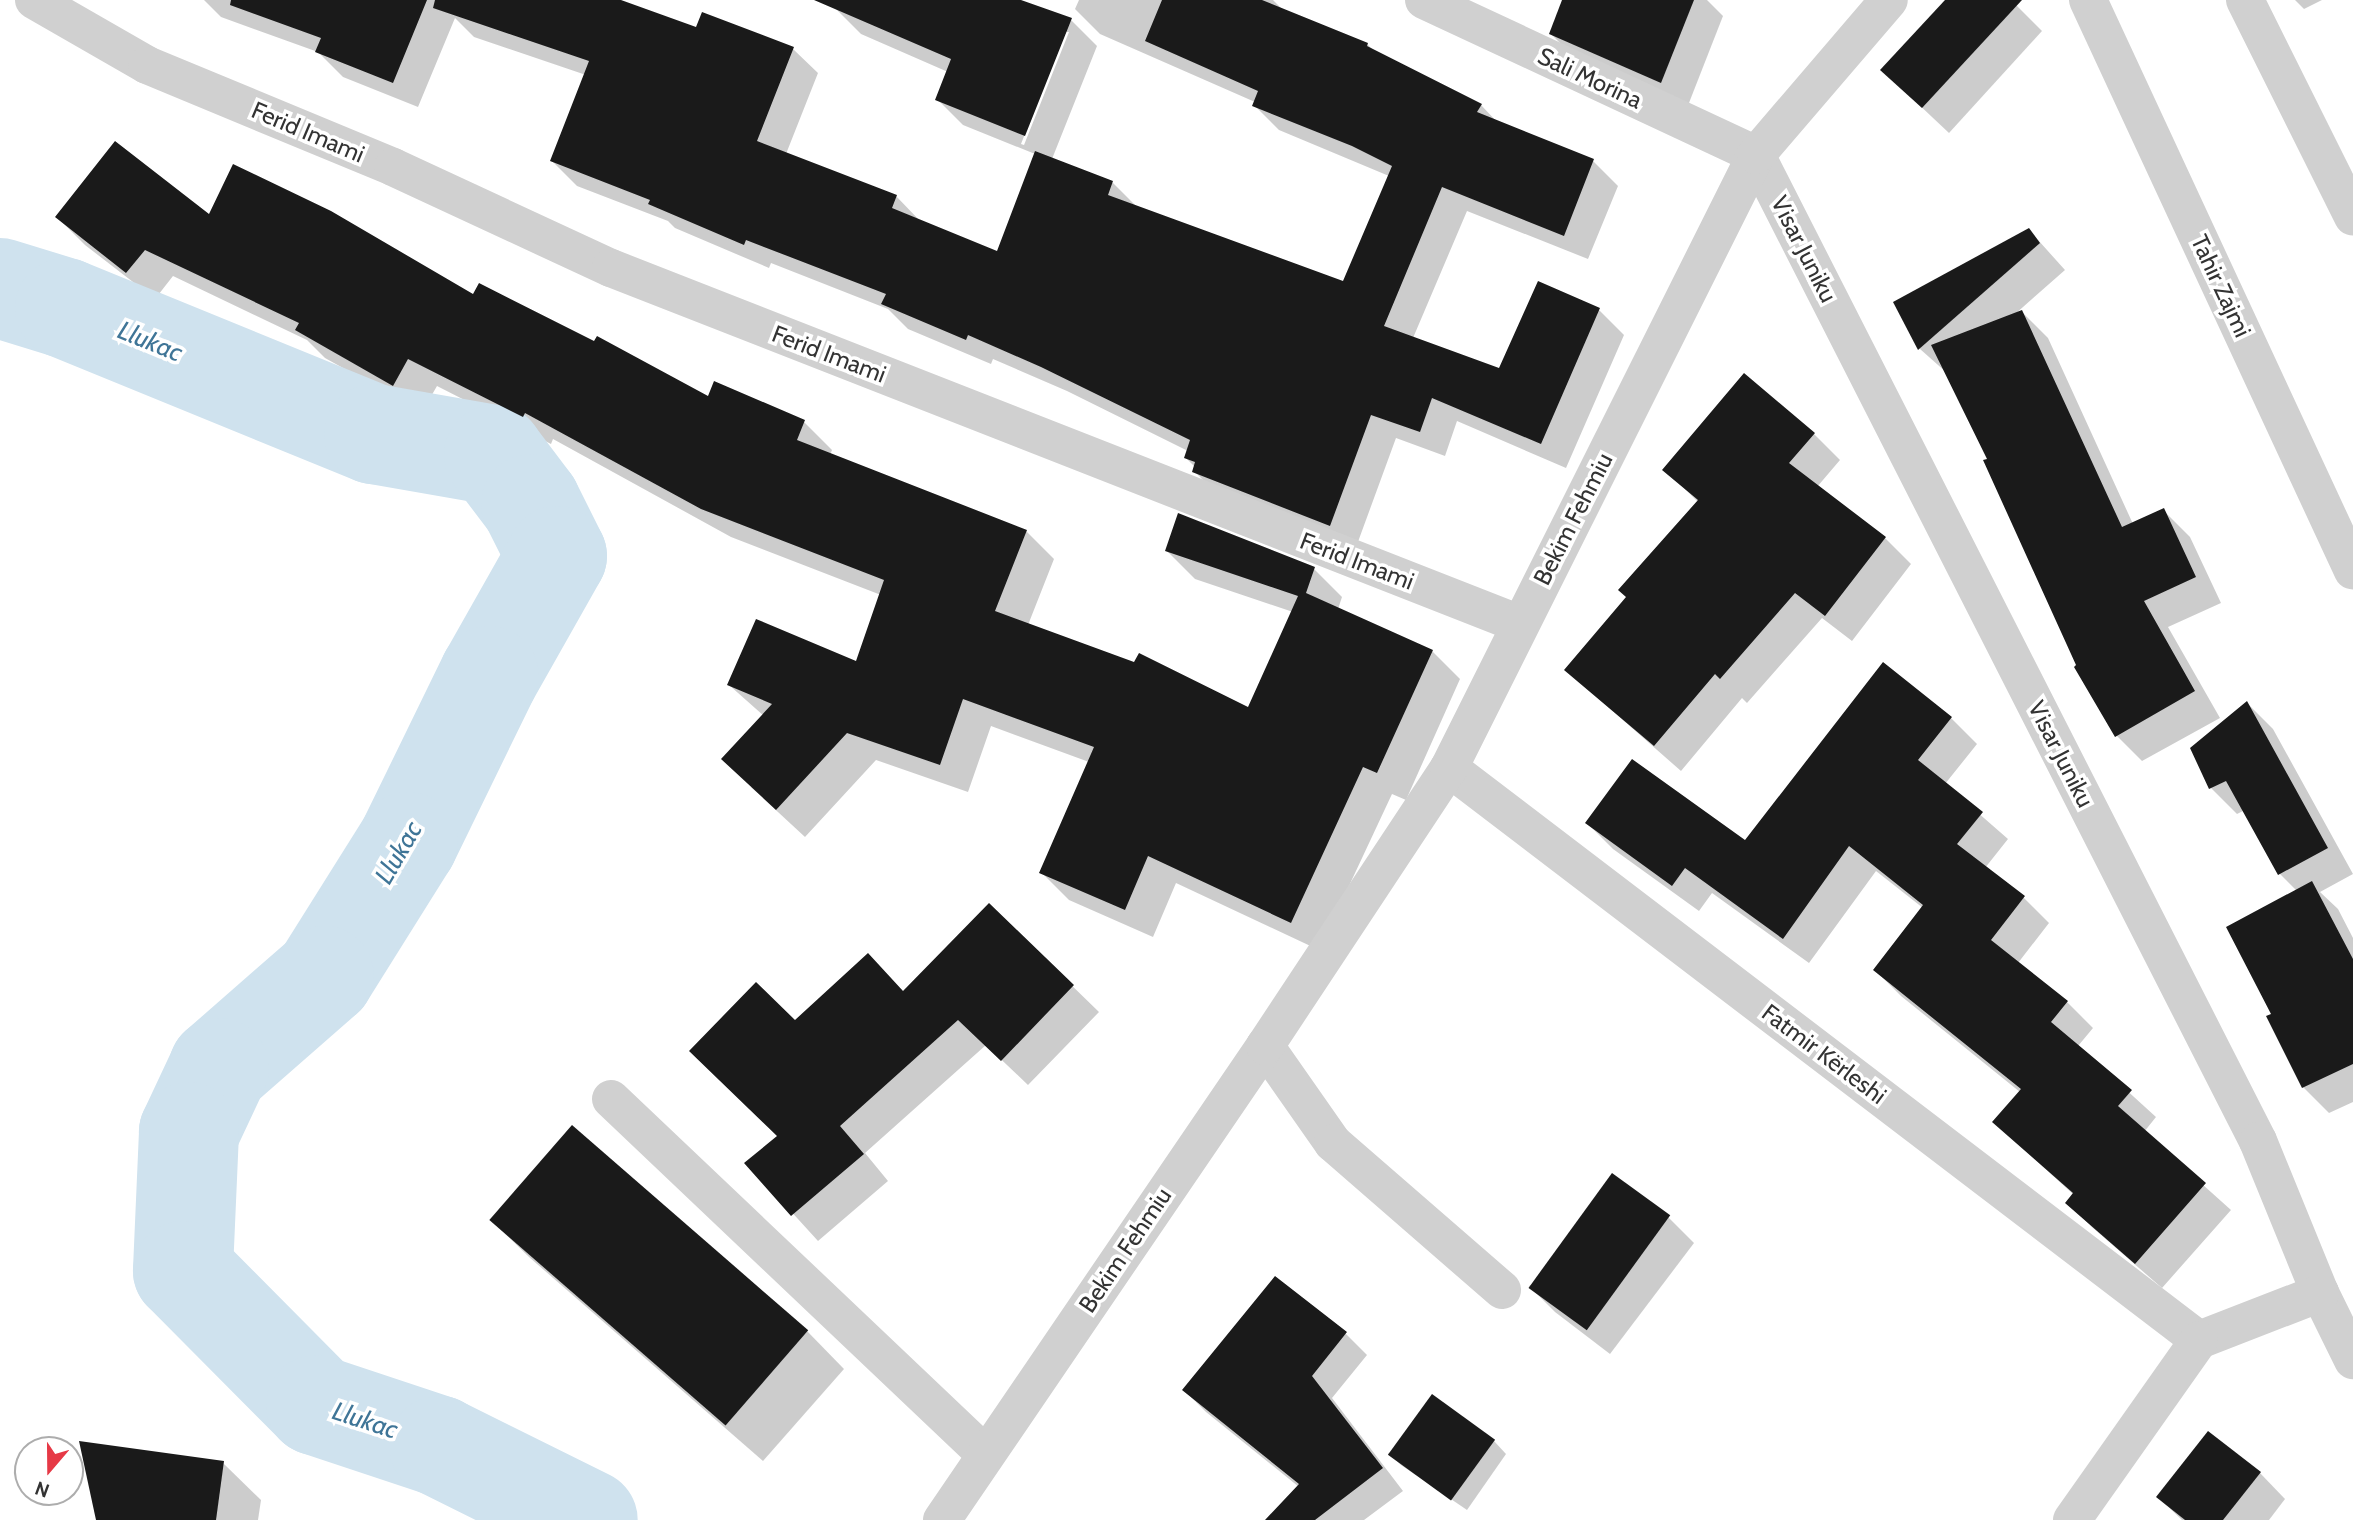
<!DOCTYPE html>
<meta charset="utf-8">
<style>
body{margin:0}
#map{position:relative;width:2353px;height:1520px;overflow:hidden;background:#fff;font-family:Cabin,sans-serif}
div>[style]{position:absolute}
.shadow>*{inset:0;background:#0003}
.river>*{height:100px;margin:-50px;padding:0 50px;transform-origin:50px;border-radius:50px;background:#cfe2ee}
.building>*{inset:0;background:#1a1a1a;transform-origin:0 0}
.minor>*{height:38px;margin:-19px;padding:0 19px;transform-origin:19px;border-radius:19px;background:#d0d0d0}
span{translate:-50% -50%;white-space:nowrap;text-align:center;line-height:1.15;-webkit-text-stroke:7px #fff;paint-order:stroke}
.street-label{font-size:24px;color:#333}
.water-label{font-size:26px;color:#3f7597;font-style:italic}
.north{position:absolute;left:14px;top:1436px;width:70px;height:70px;box-sizing:border-box;background:#fff;border:2px solid #adadad;border-radius:50%;rotate:200deg;font-size:19px;font-weight:700;line-height:28px;text-align:center;color:#333}
.north::after{content:'';display:block;margin:auto;width:24px;height:32px;background:#e63946;clip-path:polygon(50% 0,100% 100%,50% 72%,0 100%)}
</style>
<div id="map">
<div class="shadow">
<div style="clip-path:polygon(evenodd,204px 0,616px 0,697px 30px,793px 49px,818px 73px,786px 154px,896px 196px,921px 222px,998px 253px,1035px 154px,963px 125px,937px 99px,948px 72px,861px 34px,835px 8px,838px 0,1016px 0,1071px 20px,1097px 46px,1052px 159px,1113px 183px,1137px 207px,1344px 283px,1389px 176px,1279px 130px,1254px 105px,1255px 102px,1100px 34px,1075px 9px,1079px 0,1273px 0,1283px 10px,1367px 44px,1375px 52px,1481px 105px,1498px 123px,1593px 161px,1618px 186px,1588px 259px,1467px 211px,1413px 338px,1499px 370px,1599px 310px,1624px 335px,1566px 468px,1457px 421px,1445px 456px,1396px 438px,1355px 550px,1219px 496px,1194px 471px,1195px 467px,1186px 458px,1188px 451px,1067px 391px,993px 359px,991px 364px,908px 329px,888px 309px,771px 263px,769px 268px,675px 228px,668px 221px,577px 186px,552px 161px,586px 75px,474px 37px,455px 18px,418px 107px,343px 77px,318px 52px,221px 17px,204px 0,1065px 32px,1069px 32px,1024px 145px,1021px 144px,1065px 32px)"></div>
<div style="clip-path:polygon(1564px 0,1707px 0,1723px 16px,1687px 108px,1577px 60px,1551px 34px)"></div>
<div style="clip-path:polygon(1948px 0,2011px 0,2042px 31px,1949px 133px,1882px 70px)"></div>
<div style="clip-path:polygon(2295px 0,2322px 0,2304px 9px)"></div>
<div style="clip-path:polygon(209px 216px,474px 296px,709px 399px,715px 384px,804px 422px,832px 450px,830px 455px,1026px 531px,1054px 559px,1028px 625px,1249px 710px,1293px 612px,1195px 579px,1167px 551px,1314px 569px,1342px 597px,1338px 609px,1432px 651px,1460px 679px,1406px 800px,1392px 794px,1319px 950px,1176px 883px,1153px 937px,1069px 900px,1041px 872px,1089px 762px,991px 726px,968px 792px,876px 760px,805px 837px,751px 787px,764px 716px,729px 685px,858px 664px,881px 595px,731px 537px,553px 439px,551px 444px,437px 386px,422px 412px,325px 358px,307px 340px,173px 276px,155px 299px,85px 245px,57px 217px)"></div>
<div style="clip-path:polygon(2029px 230px,2065px 270px,2014px 315px,2022px 312px,2048px 338px,2133px 524px,2164px 511px,2190px 537px,2221px 603px,2168px 627px,2220px 718px,2142px 761px,2116px 735px,2079px 666px,1989px 459px,1947px 373px,1920px 349px,1895px 303px)"></div>
<div style="clip-path:polygon(1814px 434px,1840px 460px,1817px 487px,1885px 538px,1911px 564px,1852px 641px,1822px 618px,1747px 703px,1742px 698px,1681px 771px,1566px 670px,1628px 598px,1698px 502px,1665px 469px)"></div>
<div style="clip-path:polygon(1884px 665px,1951px 718px,1977px 744px,1945px 784px,2008px 839px,1985px 868px,2023px 897px,2049px 923px,2018px 963px,2067px 1002px,2093px 1028px,2078px 1046px,2156px 1117px,2144px 1132px,2231px 1210px,2162px 1288px,2093px 1228px,2067px 1203px,2074px 1195px,1994px 1122px,2020px 1092px,1901px 996px,1875px 970px,1923px 908px,1876px 871px,1809px 963px,1712px 893px,1699px 911px,1613px 849px,1587px 823px,1746px 842px)"></div>
<div style="clip-path:polygon(2247px 703px,2273px 729px,2353px 874px,2320px 892px,2338px 909px,2353px 938px,2353px 1102px,2329px 1113px,2303px 1087px,2274px 1014px,2297px 891px,2280px 874px,2245px 810px,2237px 814px,2211px 788px)"></div>
<div style="clip-path:polygon(989px 905px,1099px 1012px,1028px 1085px,986px 1045px,865px 1153px,888px 1181px,818px 1241px,747px 1163px,779px 1136px,795px 1023px,904px 992px)"></div>
<div style="clip-path:polygon(1668px 1217px,1694px 1243px,1610px 1354px,1555px 1312px,1529px 1286px)"></div>
<div style="clip-path:polygon(491px 1220px,807px 1331px,844px 1369px,763px 1461px,529px 1257px)"></div>
<div style="clip-path:polygon(1346px 1334px,1367px 1355px,1332px 1398px,1403px 1491px,1364px 1520px,1268px 1520px,1299px 1487px,1206px 1412px,1184px 1390px)"></div>
<div style="clip-path:polygon(1494px 1441px,1506px 1454px,1467px 1510px,1401px 1465px,1388px 1453px)"></div>
<div style="clip-path:polygon(223px 1463px,261px 1500px,258px 1520px,98px 1520px)"></div>
<div style="clip-path:polygon(2260px 1473px,2285px 1499px,2269px 1520px,2182px 1520px,2158px 1497px)"></div>
</div>
<div class="river">
<div style="left:0;top:288px;width:68px;rotate:17.1deg"></div>
<div style="left:65px;top:308px;width:334px;rotate:22.2deg"></div>
<div style="left:374px;top:434px;width:122px;rotate:9.9deg"></div>
<div style="left:494px;top:455px;width:61px;rotate:52.9deg"></div>
<div style="left:531px;top:504px;width:58px;rotate:63.4deg"></div>
<div style="left:557px;top:556px;width:138px;rotate:119.5deg"></div>
<div style="left:489px;top:676px;width:185px;rotate:116deg"></div>
<div style="left:408px;top:842px;width:158px;rotate:122.1deg"></div>
<div style="left:324px;top:976px;width:140px;rotate:138.8deg"></div>
<div style="left:219px;top:1068px;width:71px;rotate:115.1deg"></div>
<div style="left:189px;top:1132px;width:139px;rotate:92.5deg"></div>
<div style="left:183px;top:1271px;width:189px;rotate:45.2deg"></div>
<div style="left:316px;top:1405px;width:130px;rotate:18.4deg"></div>
<div style="left:439px;top:1446px;width:166px;rotate:26.4deg"></div>
</div>
<div class="building">
<div style="clip-path:polygon(231px 0,427px 0,393px 83px,315px 52px,321px 38px,230px 5px)"></div>
<div style="clip-path:polygon(435px 0,621px 0,696px 27px,702px 12px,794px 47px,757px 141px,897px 195px,892px 208px,997px 251px,1035px 151px,1113px 181px,1108px 195px,1343px 281px,1392px 166px,1352px 146px,1252px 106px,1258px 91px,1145px 41px,1162px 0,1262px 0,1368px 43px,1367px 46px,1482px 104px,1477px 112px,1594px 159px,1564px 236px,1442px 187px,1384px 326px,1499px 368px,1538px 281px,1600px 308px,1541px 444px,1432px 398px,1420px 432px,1371px 415px,1330px 526px,1192px 472px,1195px 462px,1184px 458px,1190px 440px,1041px 367px,968px 335px,966px 340px,881px 304px,886px 294px,746px 240px,744px 245px,648px 204px,650px 200px,550px 161px,589px 61px,433px 8px)"></div>
<div style="clip-path:polygon(814px 0,1021px 0,1072px 18px,1025px 136px,935px 100px,951px 59px)"></div>
<div style="clip-path:polygon(1562px 0,1694px 0,1661px 83px,1549px 34px)"></div>
<div style="clip-path:polygon(1945px 0,2022px 0,1922px 108px,1880px 70px)"></div>
<div style="clip-path:polygon(115px 141px,209px 214px,233px 164px,331px 211px,473px 294px,479px 283px,594px 341px,597px 336px,708px 396px,714px 381px,805px 420px,797px 440px,1027px 530px,995px 611px,1134px 662px,1139px 653px,1248px 707px,1298px 596px,1165px 551px,1178px 513px,1315px 567px,1306px 593px,1433px 650px,1377px 773px,1363px 767px,1291px 923px,1148px 856px,1125px 910px,1039px 873px,1094px 747px,963px 699px,940px 765px,847px 733px,776px 810px,721px 759px,772px 704px,727px 685px,756px 619px,856px 661px,884px 580px,701px 509px,525px 413px,523px 417px,408px 359px,393px 386px,295px 330px,299px 323px,145px 250px,126px 273px,55px 217px)"></div>
<div style="clip-path:polygon(2029px 228px,2040px 243px,1918px 350px,1893px 302px)"></div>
<div style="clip-path:polygon(2022px 310px,2122px 527px,2164px 508px,2196px 577px,2144px 601px,2195px 691px,2115px 737px,2074px 667px,2076px 665px,1983px 460px,1987px 459px,1931px 345px)"></div>
<div style="clip-path:polygon(1744px 373px,1815px 433px,1789px 463px,1886px 537px,1825px 616px,1795px 593px,1720px 679px,1715px 674px,1654px 746px,1564px 670px,1626px 597px,1618px 590px,1698px 500px,1662px 470px)"></div>
<div style="clip-path:polygon(1883px 662px,1952px 717px,1918px 760px,1983px 812px,1957px 844px,2025px 896px,1991px 940px,2068px 1001px,2051px 1022px,2132px 1090px,2118px 1106px,2206px 1183px,2135px 1264px,2065px 1203px,2073px 1193px,1992px 1122px,2021px 1089px,1873px 970px,1923px 905px,1849px 846px,1783px 939px,1685px 868px,1672px 886px,1585px 823px,1632px 759px,1745px 840px)"></div>
<div style="clip-path:polygon(2247px 701px,2328px 848px,2278px 875px,2226px 781px,2209px 789px,2190px 748px)"></div>
<div style="clip-path:polygon(2312px 881px,2353px 959px,2353px 1064px,2302px 1088px,2266px 1016px,2271px 1014px,2226px 927px)"></div>
<div style="clip-path:polygon(989px 903px,1074px 985px,1001px 1061px,958px 1020px,840px 1126px,864px 1154px,791px 1216px,744px 1163px,777px 1136px,689px 1051px,756px 982px,795px 1020px,868px 953px,903px 991px)"></div>
<div style="left:572px;top:1125px;width:313px;height:126px;rotate:41deg"></div>
<div style="left:1612px;top:1173px;width:72px;height:142px;rotate:36deg"></div>
<div style="clip-path:polygon(1275px 1276px,1347px 1332px,1312px 1376px,1383px 1468px,1315px 1520px,1265px 1520px,1299px 1484px,1182px 1390px)"></div>
<div style="left:1432px;top:1394px;width:78px;height:75px;rotate:36deg"></div>
<div style="clip-path:polygon(2208px 1431px,2261px 1472px,2223px 1520px,2185px 1520px,2156px 1497px)"></div>
<div style="clip-path:polygon(79px 1441px,224px 1461px,216px 1520px,96px 1520px)"></div>
</div>
<div class="minor">
<div style="left:34px;top:0;width:130px;rotate:29.9deg"></div>
<div style="left:147px;top:65px;width:266px;rotate:22.5deg"></div>
<div style="left:393px;top:167px;width:240px;rotate:24.9deg"></div>
<div style="left:611px;top:268px;width:976px;rotate:21.39deg"></div>
<div style="left:1424px;top:0;width:366px;rotate:25deg"></div>
<div style="left:1756px;top:155px;width:1106px;rotate:63.02deg"></div>
<div style="left:2258px;top:1141px;width:164px;rotate:67.8deg"></div>
<div style="left:2320px;top:1293px;width:75px;rotate:63.8deg"></div>
<div style="left:2088px;top:0;width:629px;rotate:65.1deg"></div>
<div style="left:2245px;top:0;width:242px;rotate:63.5deg"></div>
<div style="left:1449px;top:768px;width:943px;rotate:37.33deg"></div>
<div style="left:2199px;top:1340px;width:130px;rotate:-21.2deg"></div>
<div style="left:1265px;top:1046px;width:118px;rotate:55deg"></div>
<div style="left:1333px;top:1143px;width:224px;rotate:41deg"></div>
<div style="left:611px;top:1099px;width:516px;rotate:43.51deg"></div>
<div style="left:942px;top:1520px;width:574px;rotate:-55.73deg"></div>
<div style="left:1265px;top:1046px;width:333px;rotate:-56.5deg"></div>
<div style="left:1449px;top:768px;width:686px;rotate:-63.4deg"></div>
<div style="left:1756px;top:155px;width:204px;rotate:-49.4deg"></div>
<div style="left:2072px;top:1520px;width:220px;rotate:-54.8deg"></div>
</div>
<div class="street-label">
<span style="left:1590px;top:78px;rotate:25deg">Sali Morina</span>
<span style="left:308px;top:132px;rotate:23deg">Ferid Imami</span>
<span style="left:1804px;top:249px;rotate:63deg">Visar Juniku</span>
<span style="left:2221px;top:286px;rotate:65deg">Tahir Zajmi</span>
<span style="left:829px;top:354px;rotate:21deg">Ferid Imami</span>
<span style="left:1573px;top:519px;rotate:-63deg">Bekim Fehmiu</span>
<span style="left:1357px;top:561px;rotate:21deg">Ferid Imami</span>
<span style="left:2061px;top:754px;rotate:63deg">Visar Juniku</span>
<span style="left:1824px;top:1054px;rotate:37deg">Fatmir Kërleshi</span>
<span style="left:1125px;top:1250px;rotate:-56deg">Bekim Fehmiu</span>
</div>
<div class="water-label">
<span style="left:150px;top:342px;rotate:22deg">Llukac</span>
<span style="left:399px;top:853px;rotate:-60deg">Llukac</span>
<span style="left:365px;top:1421px;rotate:18deg">Llukac</span>
</div>
<div class="north">N</div>
</div>
